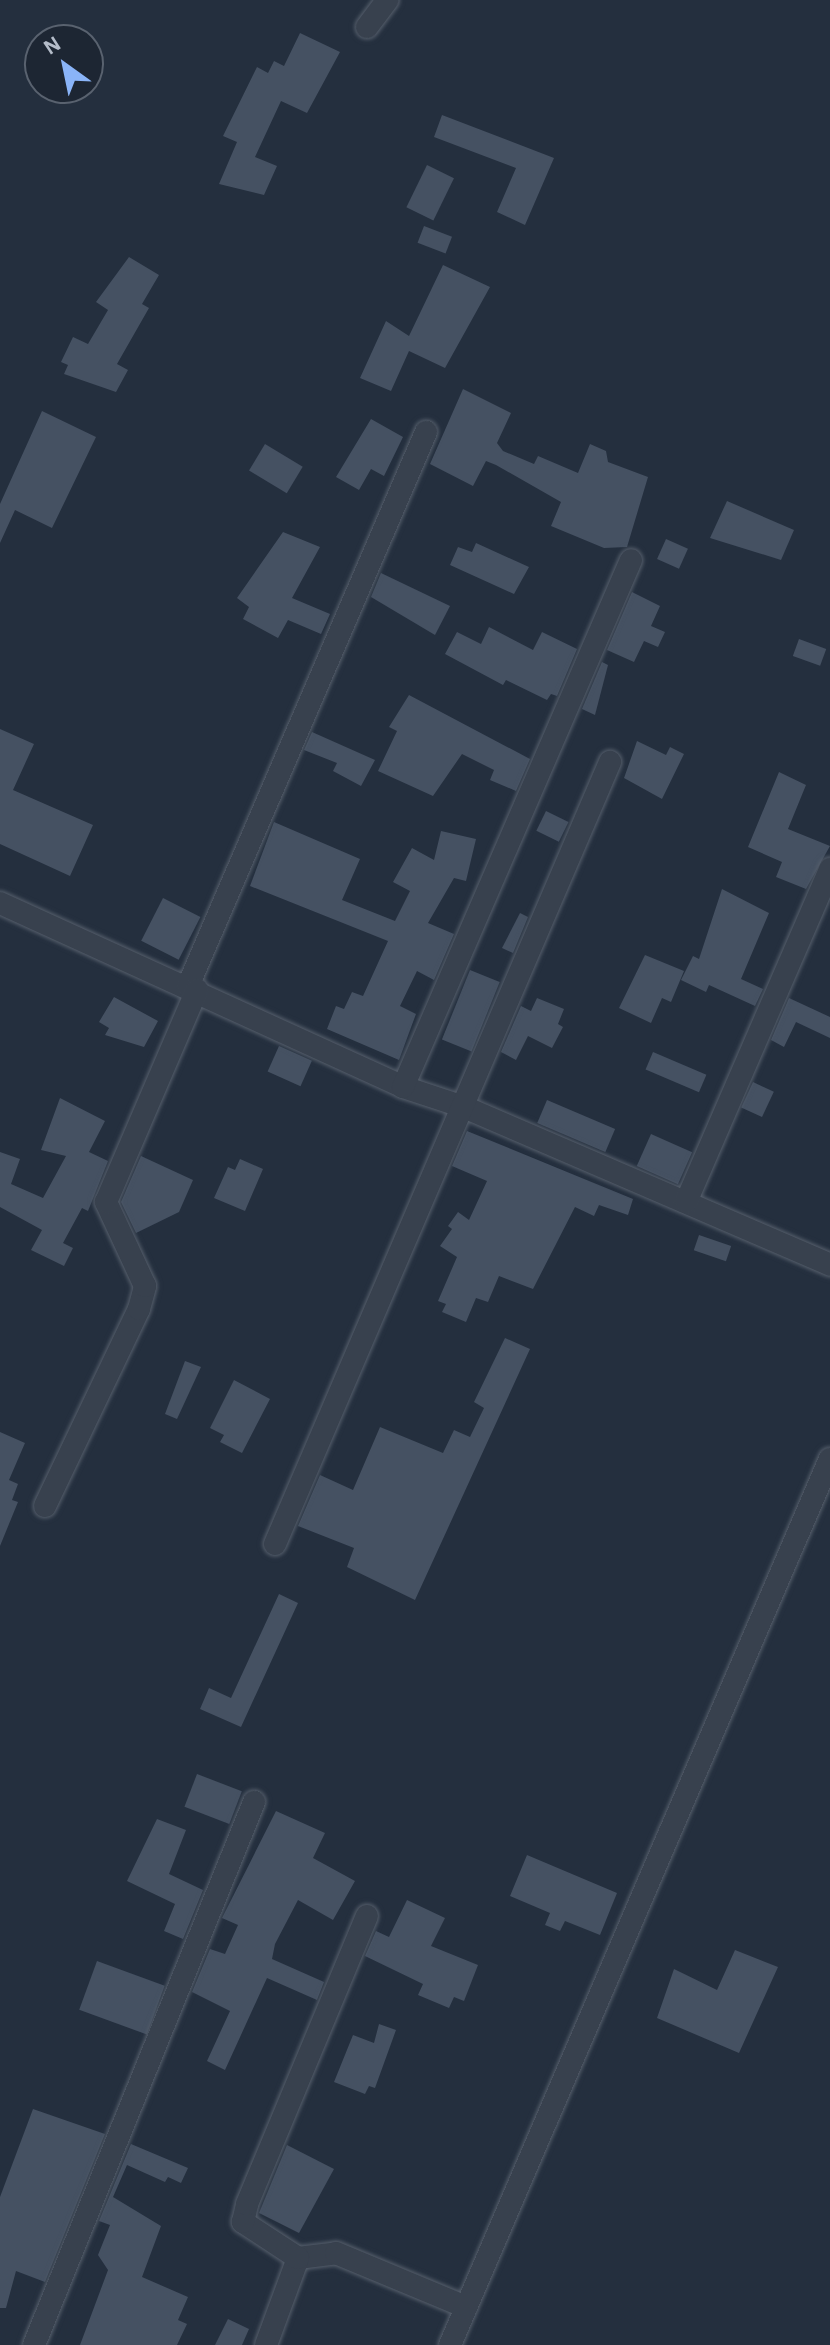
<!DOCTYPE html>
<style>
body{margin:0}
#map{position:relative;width:830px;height:2345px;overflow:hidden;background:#242f3e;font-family:"Alegreya Sans",sans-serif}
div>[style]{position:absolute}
.building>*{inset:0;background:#455162;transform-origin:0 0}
.roads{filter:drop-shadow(0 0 2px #565f6c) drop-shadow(0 0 2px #565f6c)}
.minor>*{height:22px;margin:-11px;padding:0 11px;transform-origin:11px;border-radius:11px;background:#38414e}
span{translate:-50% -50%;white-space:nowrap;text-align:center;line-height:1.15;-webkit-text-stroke:6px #1d2633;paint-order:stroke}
.north{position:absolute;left:24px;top:24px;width:80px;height:80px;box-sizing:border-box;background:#1d2633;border:2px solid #59626f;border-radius:50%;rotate:327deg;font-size:22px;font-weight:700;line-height:32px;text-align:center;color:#b4bcc9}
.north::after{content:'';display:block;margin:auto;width:28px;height:36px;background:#8ab4f8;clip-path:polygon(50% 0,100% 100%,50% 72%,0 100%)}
</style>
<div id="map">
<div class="building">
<div style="clip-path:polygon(300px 33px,340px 52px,307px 113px,281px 101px,255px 157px,277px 166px,264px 195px,219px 184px,237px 142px,223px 136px,257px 67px,268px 73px,274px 61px,284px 66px)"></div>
<div style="clip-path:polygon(442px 115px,554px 158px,525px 225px,497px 212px,516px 168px,434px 137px)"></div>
<div style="left:427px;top:165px;width:30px;height:47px;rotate:26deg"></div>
<div style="left:424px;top:226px;width:30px;height:18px;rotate:21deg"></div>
<div style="clip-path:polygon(129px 257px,159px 275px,142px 304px,149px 308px,117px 364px,128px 370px,116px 392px,64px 374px,68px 365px,61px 362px,73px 337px,88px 344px,108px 310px,96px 302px)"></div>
<div style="clip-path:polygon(443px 265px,490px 287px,445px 368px,409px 351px,391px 391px,360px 378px,386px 321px,409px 336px)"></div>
<div style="clip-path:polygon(463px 389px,511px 413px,497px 443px,503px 451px,534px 464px,538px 456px,578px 473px,590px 444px,606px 451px,608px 462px,648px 477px,627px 547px,604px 548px,551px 526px,561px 502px,496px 465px,486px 461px,473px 486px,430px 464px)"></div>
<div style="clip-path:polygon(42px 411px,96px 437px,52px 528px,15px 510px,0 543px,0 504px)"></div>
<div style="clip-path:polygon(371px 419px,403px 437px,384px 476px,371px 469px,359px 490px,336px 477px)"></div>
<div style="left:265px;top:444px;width:44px;height:31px;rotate:31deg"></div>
<div style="clip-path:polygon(727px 501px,794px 530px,781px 560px,710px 538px)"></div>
<div style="clip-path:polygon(283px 532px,320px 547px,292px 598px,330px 614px,321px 634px,288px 620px,278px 638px,243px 619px,249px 607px,237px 598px)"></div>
<div style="left:666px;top:539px;width:24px;height:22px;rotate:24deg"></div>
<div style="clip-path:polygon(476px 543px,529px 567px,514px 594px,450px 565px,458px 547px,472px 552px)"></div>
<div style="clip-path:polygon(381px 573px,450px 606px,435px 635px,371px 597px)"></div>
<div style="clip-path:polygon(632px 592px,660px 606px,651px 626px,665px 632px,658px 647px,644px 641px,634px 662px,607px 650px)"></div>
<div style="clip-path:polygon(489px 627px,533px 650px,542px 632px,577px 649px,557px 696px,551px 694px,547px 700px,506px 680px,503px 685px,445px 654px,457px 632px,481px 644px)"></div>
<div style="left:799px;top:639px;width:29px;height:18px;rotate:20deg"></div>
<div style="clip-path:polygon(602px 662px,608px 665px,595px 715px,582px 709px)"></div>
<div style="clip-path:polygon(409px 695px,530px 759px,516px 791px,490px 780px,494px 770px,462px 754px,433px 796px,378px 771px,397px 731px,389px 727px)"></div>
<div style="clip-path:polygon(0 729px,34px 744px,13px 790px,93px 825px,70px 876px,0 844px)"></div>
<div style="clip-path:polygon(312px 732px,375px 760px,361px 786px,333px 771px,337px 763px,304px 750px)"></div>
<div style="clip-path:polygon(637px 741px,666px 755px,670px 747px,684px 754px,662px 799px,624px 778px)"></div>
<div style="clip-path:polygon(779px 772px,806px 785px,788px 829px,830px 846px,806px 889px,776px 877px,782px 862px,748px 847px)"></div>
<div style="left:546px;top:811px;width:25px;height:22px;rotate:26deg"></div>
<div style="clip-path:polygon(274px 822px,360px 859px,342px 900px,395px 921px,410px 891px,393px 882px,412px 848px,434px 860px,441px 831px,476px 839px,466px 881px,454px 878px,428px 923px,454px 934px,434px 980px,417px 971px,400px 1006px,416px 1014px,399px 1060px,327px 1029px,336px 1006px,344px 1009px,352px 992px,363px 996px,388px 941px,250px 886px)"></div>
<div style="clip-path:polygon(722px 889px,769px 913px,741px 979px,763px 989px,755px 1006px,709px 985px,706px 992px,681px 980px,693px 956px,699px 959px)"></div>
<div style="left:163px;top:898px;width:42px;height:48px;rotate:27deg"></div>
<div style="clip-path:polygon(520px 913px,528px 917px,513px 953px,502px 948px)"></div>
<div style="clip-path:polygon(645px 955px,684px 971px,671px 1002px,662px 998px,651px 1023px,619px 1008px)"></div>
<div style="left:470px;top:970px;width:32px;height:75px;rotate:22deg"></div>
<div style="clip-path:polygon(114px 997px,158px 1021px,144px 1047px,105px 1035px,109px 1028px,99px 1022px)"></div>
<div style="clip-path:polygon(537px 998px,564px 1009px,558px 1024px,563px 1027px,552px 1048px,528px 1036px,516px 1060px,501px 1052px,521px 1006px,531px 1011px)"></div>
<div style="clip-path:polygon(789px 998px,830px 1017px,830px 1038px,796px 1022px,784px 1047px,771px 1040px)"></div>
<div style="left:279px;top:1046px;width:36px;height:28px;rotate:24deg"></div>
<div style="left:653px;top:1052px;width:58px;height:19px;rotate:23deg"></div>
<div style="left:753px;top:1082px;width:23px;height:28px;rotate:25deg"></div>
<div style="clip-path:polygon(60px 1098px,105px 1121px,89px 1152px,108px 1161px,88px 1211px,82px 1208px,63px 1243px,73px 1248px,64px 1266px,31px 1250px,42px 1230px,0 1207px,0 1152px,20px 1159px,11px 1184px,43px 1198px,66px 1156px,41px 1150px)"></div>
<div style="left:547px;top:1100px;width:74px;height:25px;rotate:23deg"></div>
<div style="clip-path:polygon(467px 1131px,633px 1199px,628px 1215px,599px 1205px,594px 1216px,575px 1207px,533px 1289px,499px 1276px,488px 1302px,476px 1298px,466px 1322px,442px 1312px,446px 1304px,438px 1301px,457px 1257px,440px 1246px,452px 1229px,448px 1226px,458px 1212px,469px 1220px,487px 1181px,452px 1166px)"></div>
<div style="left:651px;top:1134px;width:45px;height:35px;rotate:24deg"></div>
<div style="clip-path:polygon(141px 1156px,193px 1180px,179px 1212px,136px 1233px,121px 1202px)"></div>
<div style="clip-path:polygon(240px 1159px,263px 1169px,245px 1211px,214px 1198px,228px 1167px,235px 1170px)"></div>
<div style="left:699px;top:1235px;width:34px;height:16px;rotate:19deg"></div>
<div style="clip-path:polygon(505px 1338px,530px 1349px,415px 1600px,347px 1567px,354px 1548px,298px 1526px,320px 1475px,353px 1490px,380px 1427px,443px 1453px,454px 1430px,470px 1437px,484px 1408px,474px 1402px)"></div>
<div style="clip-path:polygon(185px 1361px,201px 1367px,177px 1419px,165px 1414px)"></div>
<div style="clip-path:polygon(234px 1380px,270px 1399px,242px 1453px,220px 1442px,224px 1435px,210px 1428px)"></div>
<div style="clip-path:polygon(0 1432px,25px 1443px,9px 1480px,18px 1484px,12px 1500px,18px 1502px,0 1546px)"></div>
<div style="clip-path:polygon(279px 1594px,298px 1603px,241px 1727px,200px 1709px,209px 1688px,231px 1698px)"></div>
<div style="left:197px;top:1774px;width:48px;height:35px;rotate:21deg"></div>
<div style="clip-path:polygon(276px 1811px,325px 1833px,313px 1858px,355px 1881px,333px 1920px,298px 1900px,275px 1944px,272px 1959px,324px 1982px,317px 2000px,267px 1978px,225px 2070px,207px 2061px,230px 2011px,192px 1992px,210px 1949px,225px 1954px,238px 1925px,222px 1918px)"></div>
<div style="clip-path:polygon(157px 1819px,186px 1830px,169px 1874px,203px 1890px,183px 1939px,164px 1931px,175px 1904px,127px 1881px)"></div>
<div style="clip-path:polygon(527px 1855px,617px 1893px,600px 1935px,565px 1921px,560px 1931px,545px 1925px,550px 1913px,510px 1896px)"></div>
<div style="clip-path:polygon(407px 1900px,445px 1918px,431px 1946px,478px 1965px,464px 2001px,454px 1997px,449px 2008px,418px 1995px,423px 1984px,365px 1956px,376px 1931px,389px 1937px)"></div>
<div style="clip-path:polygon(735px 1950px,778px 1967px,739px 2053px,657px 2018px,674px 1969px,717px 1990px)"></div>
<div style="left:97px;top:1961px;width:72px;height:52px;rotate:20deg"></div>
<div style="clip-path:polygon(379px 2024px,396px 2030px,375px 2088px,369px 2086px,365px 2094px,334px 2082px,353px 2035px,374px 2043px)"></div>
<div style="clip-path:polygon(33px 2109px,105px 2134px,45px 2282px,16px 2271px,6px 2308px,0 2308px,0 2197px)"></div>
<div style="clip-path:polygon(131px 2144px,188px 2168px,181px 2183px,168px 2177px,165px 2182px,127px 2165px,113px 2197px,161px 2226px,142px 2277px,188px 2297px,178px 2320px,187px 2324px,177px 2345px,80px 2345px,108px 2270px,98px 2255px,110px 2225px,99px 2221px)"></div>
<div style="clip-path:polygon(287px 2145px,334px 2169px,299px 2233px,259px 2213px)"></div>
<div style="clip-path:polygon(228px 2319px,249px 2329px,242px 2345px,215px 2345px)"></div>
</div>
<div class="roads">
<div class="minor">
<div style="left:367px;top:27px;width:34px;rotate:-53deg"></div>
<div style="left:0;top:903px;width:443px;rotate:24.5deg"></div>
<div style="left:403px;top:1087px;width:64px;rotate:18.2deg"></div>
<div style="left:464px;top:1107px;width:399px;rotate:23.3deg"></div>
<div style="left:188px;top:986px;width:603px;rotate:-66.75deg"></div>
<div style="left:403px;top:1087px;width:574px;rotate:-66.6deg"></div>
<div style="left:686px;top:1202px;width:363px;rotate:-66.6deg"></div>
<div style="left:45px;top:1506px;width:218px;rotate:-64.5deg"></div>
<div style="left:139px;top:1309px;width:24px;rotate:-75deg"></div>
<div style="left:145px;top:1286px;width:93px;rotate:-114.9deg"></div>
<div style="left:106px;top:1202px;width:231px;rotate:-66.8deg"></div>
<div style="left:275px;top:1544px;width:851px;rotate:-66.81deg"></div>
<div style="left:298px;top:2258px;width:38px;rotate:-7deg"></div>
<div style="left:336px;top:2253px;width:141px;rotate:22.6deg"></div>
<div style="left:34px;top:2345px;width:586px;rotate:-67.94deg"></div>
<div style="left:266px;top:2345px;width:93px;rotate:-69.8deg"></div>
<div style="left:298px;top:2258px;width:66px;rotate:-146.8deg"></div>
<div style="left:243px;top:2222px;width:18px;rotate:-77deg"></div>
<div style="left:247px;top:2204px;width:312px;rotate:-67.4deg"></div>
<div style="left:450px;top:2345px;width:964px;rotate:-66.79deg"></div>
</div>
</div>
<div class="north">N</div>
</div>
